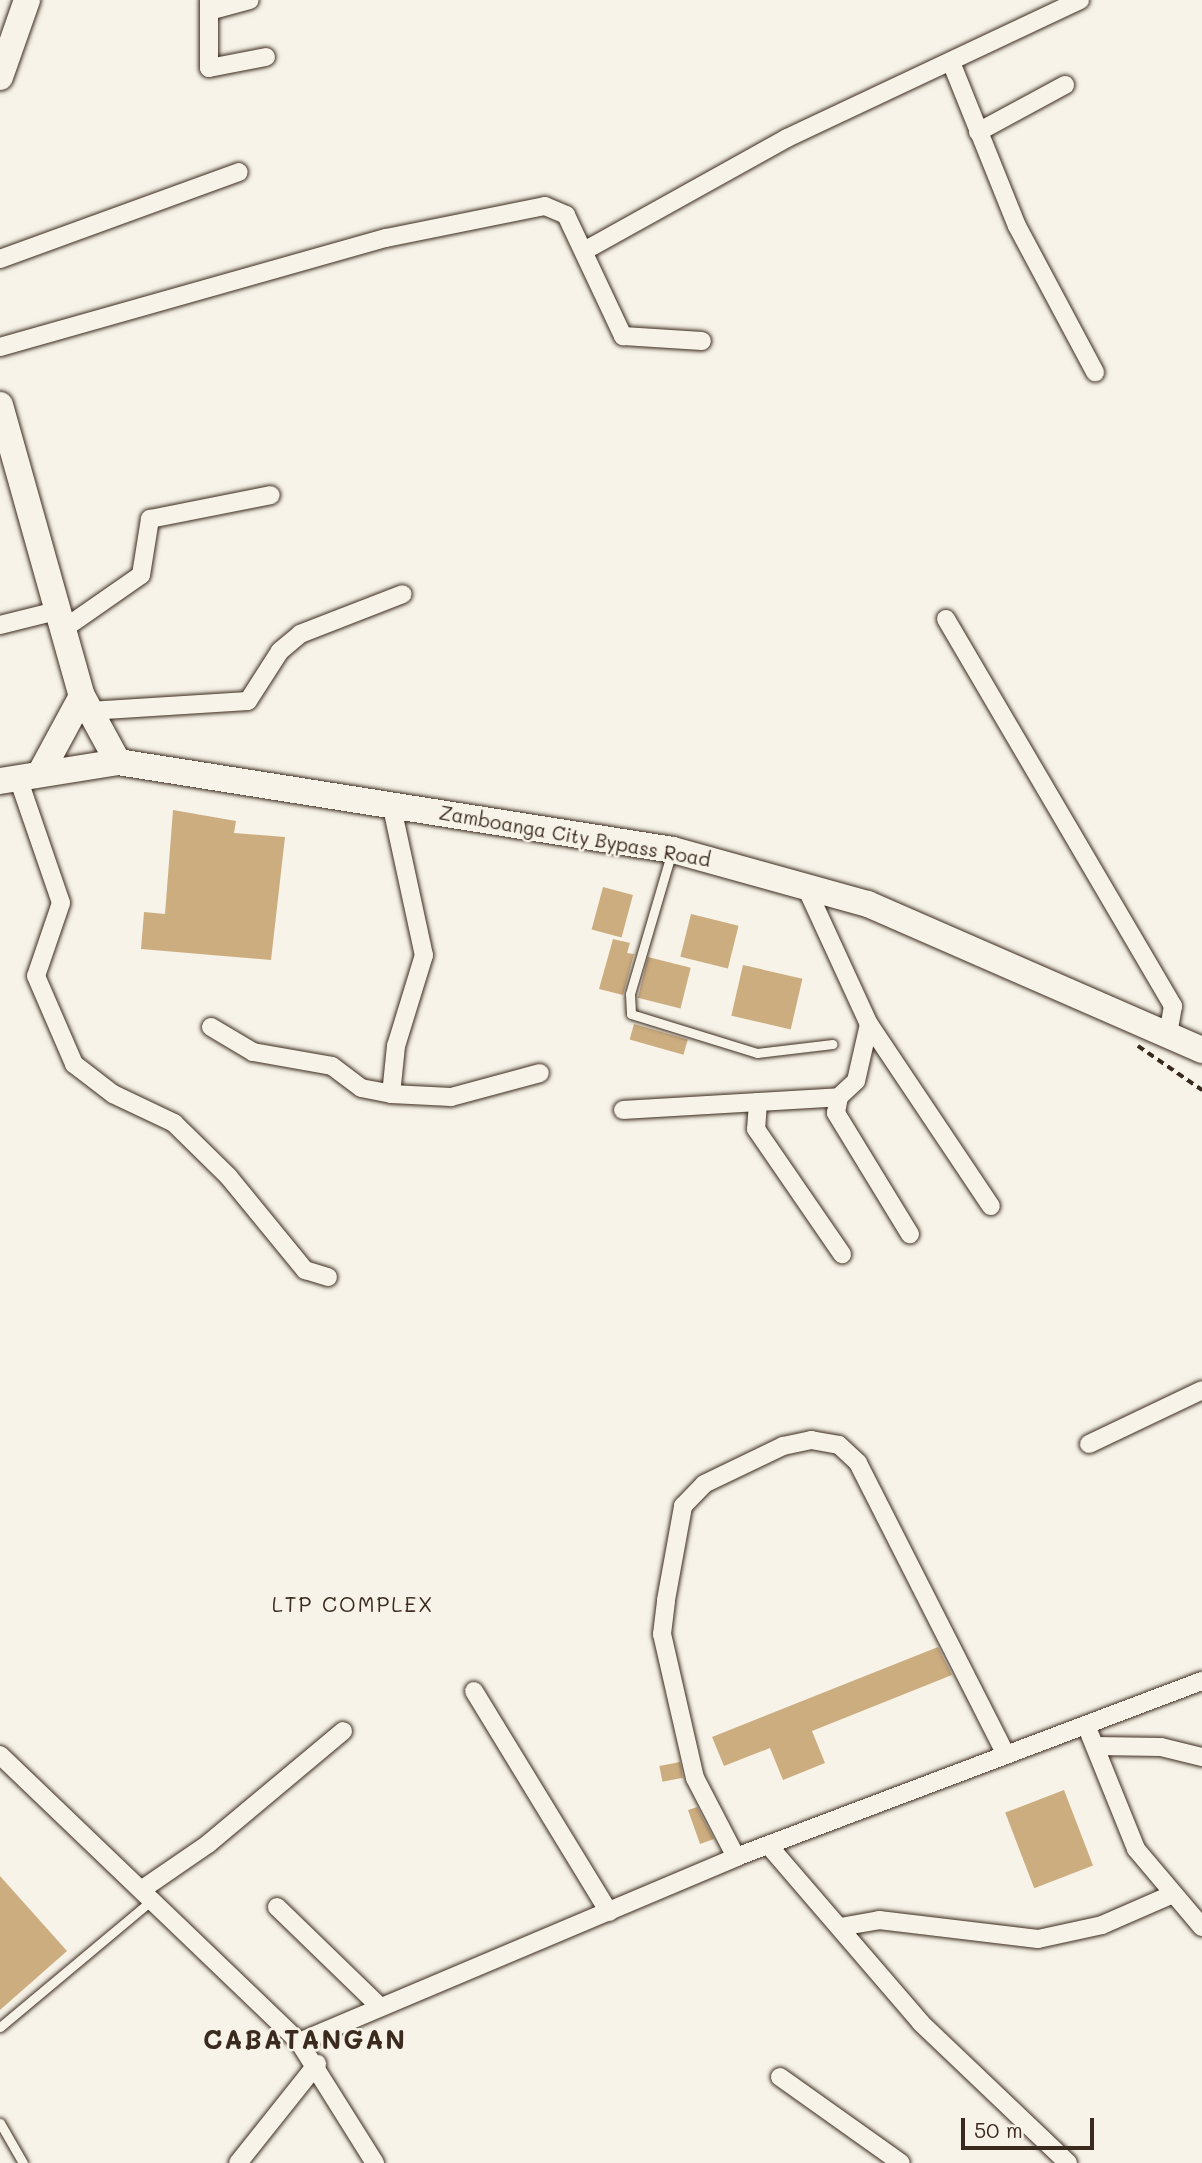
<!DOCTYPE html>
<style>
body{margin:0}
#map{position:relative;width:1202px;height:2163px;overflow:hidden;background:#f7f3e8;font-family:Mali,sans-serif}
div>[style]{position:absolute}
.building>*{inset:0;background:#ccad80;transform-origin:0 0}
.path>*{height:3.5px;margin-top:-1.75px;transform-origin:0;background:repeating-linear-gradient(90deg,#3b2a1e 0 7px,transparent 0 12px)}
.roads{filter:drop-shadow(0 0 2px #3b2a1e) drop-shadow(0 0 2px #3b2a1e)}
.lane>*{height:9px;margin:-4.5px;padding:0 4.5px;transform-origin:4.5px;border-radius:4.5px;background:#f7f3e8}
.street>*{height:18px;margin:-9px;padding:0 9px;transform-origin:9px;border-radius:9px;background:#f7f3e8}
.secondary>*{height:26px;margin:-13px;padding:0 13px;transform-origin:13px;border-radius:13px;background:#f7f3e8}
span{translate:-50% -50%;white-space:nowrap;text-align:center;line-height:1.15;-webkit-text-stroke:5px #f7f3e8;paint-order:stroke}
.street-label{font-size:19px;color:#3b2a1e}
.neighbourhood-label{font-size:21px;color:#3b2a1e;letter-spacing:2px}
.district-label{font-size:26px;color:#3b2a1e;font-weight:700;letter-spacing:2px}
.scale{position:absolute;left:961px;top:2118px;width:133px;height:32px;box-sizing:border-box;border:4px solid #3b2a1e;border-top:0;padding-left:9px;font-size:21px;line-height:24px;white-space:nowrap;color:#3b2a1e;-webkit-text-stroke:5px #f7f3e8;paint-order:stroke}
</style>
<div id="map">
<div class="building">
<div style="clip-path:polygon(173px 810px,236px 821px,234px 833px,285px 837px,271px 960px,141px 949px,144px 912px,165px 914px)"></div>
<div style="left:603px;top:887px;width:31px;height:44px;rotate:15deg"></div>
<div style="left:691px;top:914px;width:49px;height:44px;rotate:14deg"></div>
<div style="clip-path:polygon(613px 939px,630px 943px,627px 953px,634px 954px,623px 995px,599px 989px)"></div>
<div style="left:648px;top:957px;width:44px;height:42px;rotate:14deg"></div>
<div style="left:743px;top:965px;width:61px;height:52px;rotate:13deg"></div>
<div style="left:634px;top:1024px;width:56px;height:16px;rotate:16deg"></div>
<div style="clip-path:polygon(938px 1647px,952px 1675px,812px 1731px,825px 1763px,783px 1780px,770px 1748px,724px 1766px,712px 1737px)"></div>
<div style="left:680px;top:1762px;width:16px;height:21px;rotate:79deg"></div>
<div style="left:1064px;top:1790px;width:81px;height:63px;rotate:69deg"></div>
<div style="clip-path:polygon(697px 1807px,714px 1839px,700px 1844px,688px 1810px)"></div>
<div style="clip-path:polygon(0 1876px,67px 1951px,0 2010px)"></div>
</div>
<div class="path">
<div style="left:1138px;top:1046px;width:78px;rotate:34.5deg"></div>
</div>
<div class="roads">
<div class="lane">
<div style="left:672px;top:851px;width:149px;rotate:106.4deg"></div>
<div style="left:630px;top:994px;width:20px;rotate:87deg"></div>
<div style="left:631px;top:1014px;width:132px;rotate:17.2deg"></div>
<div style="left:757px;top:1053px;width:76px;rotate:-6.8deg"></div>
<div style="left:0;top:2027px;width:199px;rotate:-39.9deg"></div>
<div style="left:0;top:2123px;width:46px;rotate:60.1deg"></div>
</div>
<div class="street">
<div style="left:209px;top:0;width:68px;rotate:90deg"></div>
<div style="left:209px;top:68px;width:58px;rotate:-10.9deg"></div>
<div style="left:209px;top:11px;width:42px;rotate:-15deg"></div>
<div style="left:951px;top:62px;width:177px;rotate:68.1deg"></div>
<div style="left:1017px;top:226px;width:166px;rotate:61.9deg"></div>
<div style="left:978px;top:132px;width:99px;rotate:-28.4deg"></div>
<div style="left:584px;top:251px;width:232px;rotate:-29.1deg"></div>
<div style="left:787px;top:138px;width:324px;rotate:-25.2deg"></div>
<div style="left:0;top:259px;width:254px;rotate:-20deg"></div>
<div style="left:0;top:347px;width:401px;rotate:-15.8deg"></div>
<div style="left:386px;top:238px;width:162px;rotate:-11.4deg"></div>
<div style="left:545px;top:206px;width:23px;rotate:23deg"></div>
<div style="left:566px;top:215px;width:134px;rotate:64.8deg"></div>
<div style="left:623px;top:336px;width:79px;rotate:3.6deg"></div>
<div style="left:946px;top:619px;width:449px;rotate:59.6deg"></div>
<div style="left:1173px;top:1006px;width:29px;rotate:100deg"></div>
<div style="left:0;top:625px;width:58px;rotate:-14deg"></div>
<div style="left:62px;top:630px;width:96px;rotate:-34.8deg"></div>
<div style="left:141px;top:575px;width:57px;rotate:-80.9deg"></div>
<div style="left:150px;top:519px;width:123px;rotate:-11.2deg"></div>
<div style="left:89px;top:711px;width:159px;rotate:-3.6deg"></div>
<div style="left:248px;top:701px;width:59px;rotate:-57.4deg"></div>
<div style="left:280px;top:651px;width:26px;rotate:-40deg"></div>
<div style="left:300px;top:634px;width:110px;rotate:-21.2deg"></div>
<div style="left:17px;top:775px;width:135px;rotate:71deg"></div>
<div style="left:61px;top:903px;width:77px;rotate:108.9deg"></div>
<div style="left:36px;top:976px;width:96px;rotate:66.6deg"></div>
<div style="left:74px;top:1064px;width:49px;rotate:37.6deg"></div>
<div style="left:113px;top:1094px;width:68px;rotate:25.4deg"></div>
<div style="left:174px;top:1123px;width:76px;rotate:44.5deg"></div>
<div style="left:228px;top:1176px;width:122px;rotate:50.7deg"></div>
<div style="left:305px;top:1270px;width:24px;rotate:17deg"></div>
<div style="left:391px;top:803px;width:156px;rotate:77.8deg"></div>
<div style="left:424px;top:955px;width:95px;rotate:107.1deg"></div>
<div style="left:396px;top:1046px;width:48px;rotate:95.9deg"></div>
<div style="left:804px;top:883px;width:155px;rotate:65.3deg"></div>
<div style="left:869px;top:1024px;width:219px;rotate:56.2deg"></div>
<div style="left:869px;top:1024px;width:58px;rotate:102.8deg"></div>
<div style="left:856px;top:1081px;width:23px;rotate:137deg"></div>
<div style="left:839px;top:1097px;width:16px;rotate:101deg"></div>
<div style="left:836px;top:1113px;width:142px;rotate:58.6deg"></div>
<div style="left:211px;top:1027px;width:49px;rotate:30.8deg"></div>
<div style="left:253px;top:1052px;width:80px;rotate:10deg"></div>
<div style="left:332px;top:1066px;width:36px;rotate:37deg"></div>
<div style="left:361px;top:1088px;width:31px;rotate:11deg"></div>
<div style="left:391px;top:1094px;width:60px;rotate:2.9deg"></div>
<div style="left:451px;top:1097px;width:92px;rotate:-15.1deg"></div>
<div style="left:758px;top:1102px;width:27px;rotate:94deg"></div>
<div style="left:756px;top:1129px;width:152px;rotate:55.5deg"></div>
<div style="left:623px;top:1110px;width:216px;rotate:-3.4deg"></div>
<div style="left:1089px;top:1444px;width:125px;rotate:-25.5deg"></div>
<div style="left:474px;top:1691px;width:259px;rotate:58.6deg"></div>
<div style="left:1086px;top:1725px;width:134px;rotate:68deg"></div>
<div style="left:1136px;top:1849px;width:102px;rotate:49.8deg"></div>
<div style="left:1095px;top:1746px;width:66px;rotate:0.9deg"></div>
<div style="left:1161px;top:1747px;width:42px;rotate:13.7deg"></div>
<div style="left:0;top:1755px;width:414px;rotate:43.8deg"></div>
<div style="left:299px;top:2042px;width:143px;rotate:57.9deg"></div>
<div style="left:769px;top:1846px;width:233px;rotate:49.3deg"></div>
<div style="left:921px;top:2023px;width:203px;rotate:43.6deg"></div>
<div style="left:736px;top:1857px;width:89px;rotate:-117.4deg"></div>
<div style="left:695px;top:1778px;width:148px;rotate:-102.9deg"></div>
<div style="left:662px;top:1634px;width:34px;rotate:-83deg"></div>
<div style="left:666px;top:1600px;width:96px;rotate:-79.7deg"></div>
<div style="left:683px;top:1506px;width:30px;rotate:-46deg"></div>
<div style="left:704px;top:1484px;width:88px;rotate:-25.7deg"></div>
<div style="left:783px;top:1446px;width:29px;rotate:-12deg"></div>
<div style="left:811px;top:1440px;width:28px;rotate:10deg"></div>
<div style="left:839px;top:1445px;width:26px;rotate:43deg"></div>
<div style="left:858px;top:1463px;width:327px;rotate:63.1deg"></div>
<div style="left:144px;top:1888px;width:78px;rotate:-34.5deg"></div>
<div style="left:208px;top:1844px;width:176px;rotate:-39.9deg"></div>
<div style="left:277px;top:1907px;width:139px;rotate:44.1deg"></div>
<div style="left:840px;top:1927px;width:40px;rotate:-10deg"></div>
<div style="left:879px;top:1920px;width:160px;rotate:6.8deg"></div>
<div style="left:1038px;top:1939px;width:66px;rotate:-12.3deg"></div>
<div style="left:1102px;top:1925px;width:75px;rotate:-23.5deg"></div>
<div style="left:299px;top:2042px;width:475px;rotate:-22.9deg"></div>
<div style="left:736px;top:1857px;width:498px;rotate:-20.7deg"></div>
<div style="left:780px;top:2077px;width:148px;rotate:35.4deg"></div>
<div style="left:238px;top:2163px;width:127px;rotate:-51.4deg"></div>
</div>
<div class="secondary">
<div style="left:0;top:77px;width:82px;rotate:-70.7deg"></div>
<div style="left:0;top:405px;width:302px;rotate:74.3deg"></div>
<div style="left:82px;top:696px;width:75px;rotate:61.4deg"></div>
<div style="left:42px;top:770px;width:84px;rotate:-61.6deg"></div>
<div style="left:0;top:781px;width:120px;rotate:-9.1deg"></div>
<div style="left:118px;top:762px;width:562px;rotate:9.01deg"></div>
<div style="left:673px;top:850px;width:202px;rotate:15.5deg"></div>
<div style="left:868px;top:904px;width:365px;rotate:23.6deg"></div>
</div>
</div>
<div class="street-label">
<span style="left:575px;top:836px;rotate:10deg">Zamboanga City Bypass Road</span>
</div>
<div class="neighbourhood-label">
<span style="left:353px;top:1604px">LTP COMPLEX</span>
</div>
<div class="district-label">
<span style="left:305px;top:2040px">CABATANGAN</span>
</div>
<div class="scale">50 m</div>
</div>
